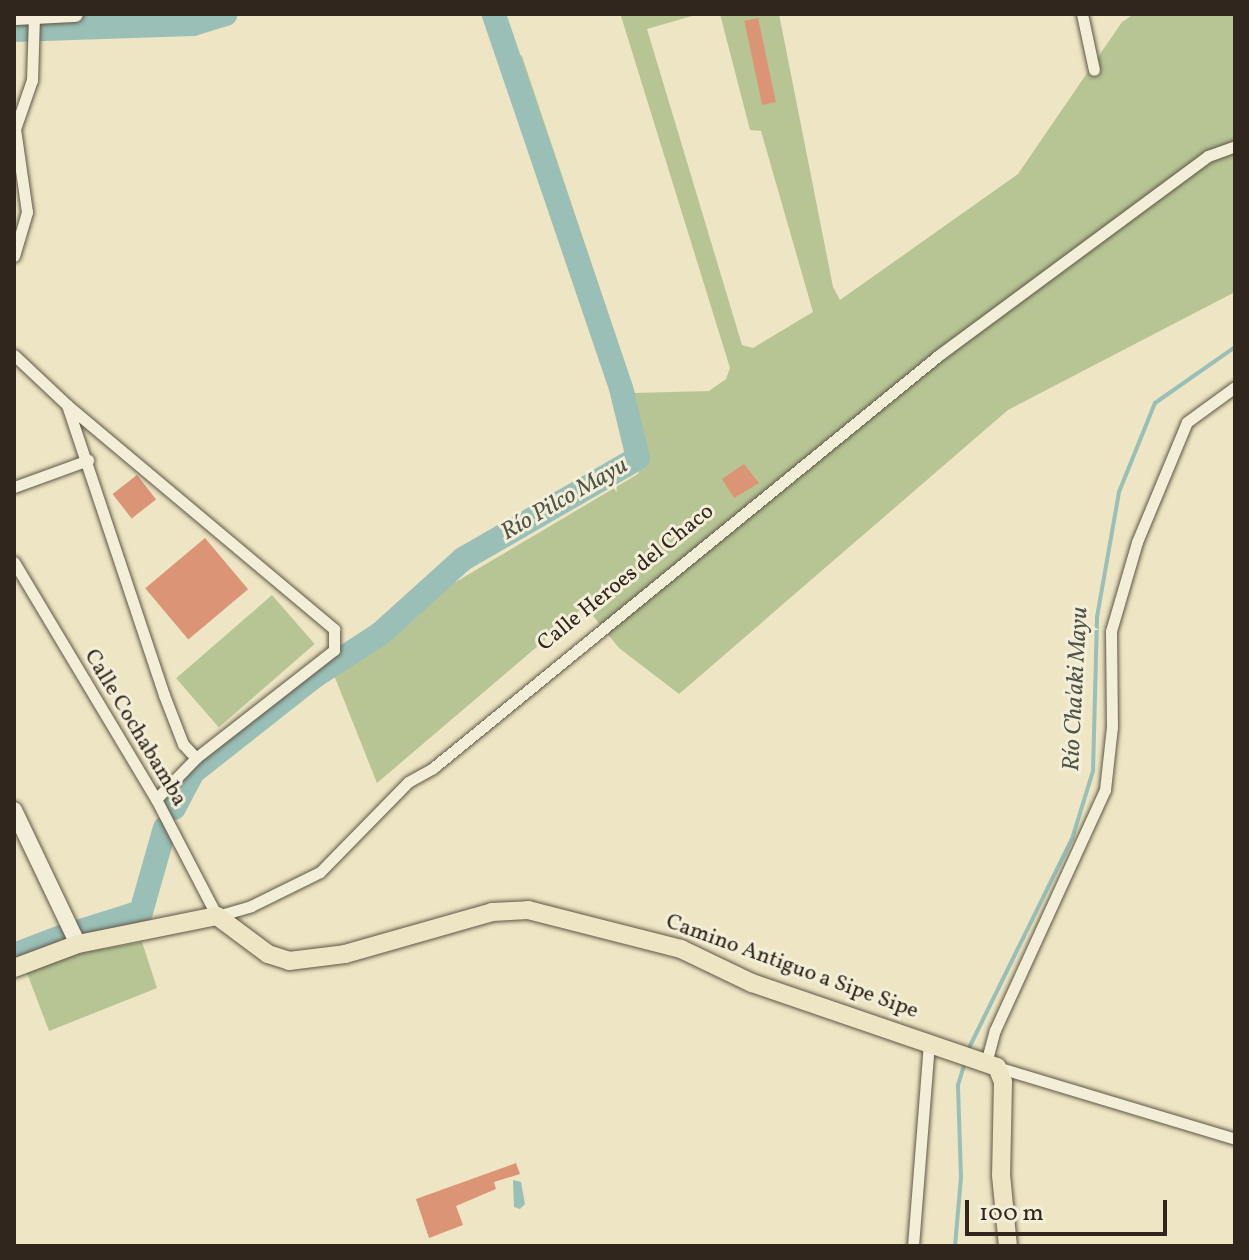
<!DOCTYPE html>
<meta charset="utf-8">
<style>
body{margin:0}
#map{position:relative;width:1249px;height:1260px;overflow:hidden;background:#ede5c3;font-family:Vollkorn,serif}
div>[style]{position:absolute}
.green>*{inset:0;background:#b7c595;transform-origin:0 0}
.water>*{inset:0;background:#99bfb6}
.stream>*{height:4px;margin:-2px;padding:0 2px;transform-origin:2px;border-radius:2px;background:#99bfb6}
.river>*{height:24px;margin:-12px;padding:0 12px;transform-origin:12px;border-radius:12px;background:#99bfb6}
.building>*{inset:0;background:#db9476;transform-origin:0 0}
.roads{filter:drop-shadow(0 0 2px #5f5646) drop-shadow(0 0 2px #5f5646)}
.street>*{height:11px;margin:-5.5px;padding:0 5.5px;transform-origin:5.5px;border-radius:5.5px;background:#f3eed8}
.secondary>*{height:16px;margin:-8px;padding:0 8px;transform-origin:8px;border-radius:8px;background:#f3eed8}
.primary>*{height:18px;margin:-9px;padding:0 9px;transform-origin:9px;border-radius:9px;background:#ede5c3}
span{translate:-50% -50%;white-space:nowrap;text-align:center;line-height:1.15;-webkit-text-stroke:6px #f3eed8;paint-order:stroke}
.street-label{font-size:22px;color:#30261d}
.water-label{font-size:24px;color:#50544b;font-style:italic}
.frame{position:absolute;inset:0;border:16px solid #30261d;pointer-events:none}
.scale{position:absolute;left:965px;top:1200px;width:202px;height:36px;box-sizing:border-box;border:4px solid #30261d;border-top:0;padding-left:10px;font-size:24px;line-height:28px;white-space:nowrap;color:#30261d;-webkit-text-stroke:6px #f3eed8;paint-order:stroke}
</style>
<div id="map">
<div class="green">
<div style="clip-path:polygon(699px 14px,647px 29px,742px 345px,753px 348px,813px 312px,761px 131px,750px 130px,720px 14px,779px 14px,833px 287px,840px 300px,1018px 174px,1122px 22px,1134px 14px,1235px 14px,1235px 292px,1008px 410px,679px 694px,619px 648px,585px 606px,377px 783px,330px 665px,449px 586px,638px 474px,642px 463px,534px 121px,505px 49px,522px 56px,635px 393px,709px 391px,726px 379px,730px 368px,621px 16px)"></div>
<div style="left:272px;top:595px;width:65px;height:127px;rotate:49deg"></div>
<div style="clip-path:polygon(142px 942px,157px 988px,49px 1031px,27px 973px,59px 957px)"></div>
</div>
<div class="water">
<div style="clip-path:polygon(513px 1180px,521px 1182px,525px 1204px,520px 1209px,514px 1207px)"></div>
</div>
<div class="stream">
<div style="left:968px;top:1050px;width:235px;rotate:-63.8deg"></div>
<div style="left:1072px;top:839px;width:71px;rotate:-72.8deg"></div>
<div style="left:1093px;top:771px;width:154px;rotate:-88.5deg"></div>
<div style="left:1097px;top:617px;width:127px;rotate:-80deg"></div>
<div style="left:1119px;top:492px;width:96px;rotate:-68deg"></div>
<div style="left:1155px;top:403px;width:98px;rotate:-35deg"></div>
<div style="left:955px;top:1246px;width:69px;rotate:-85deg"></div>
<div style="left:961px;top:1177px;width:92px;rotate:-91.9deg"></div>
<div style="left:958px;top:1085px;width:24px;rotate:-73deg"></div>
</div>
<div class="river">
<div style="left:14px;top:30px;width:179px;rotate:-1.9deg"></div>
<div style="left:193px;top:24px;width:34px;rotate:-17deg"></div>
<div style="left:174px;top:808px;width:41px;rotate:-62.2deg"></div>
<div style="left:193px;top:772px;width:155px;rotate:-38.2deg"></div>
<div style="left:315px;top:676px;width:77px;rotate:-32.9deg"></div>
<div style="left:380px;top:634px;width:112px;rotate:-42.1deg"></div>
<div style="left:463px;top:559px;width:202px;rotate:-30deg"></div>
<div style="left:638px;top:458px;width:72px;rotate:-103.7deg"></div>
<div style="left:621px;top:388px;width:395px;rotate:-108.8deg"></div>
<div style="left:81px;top:931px;width:63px;rotate:-17.6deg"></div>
<div style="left:141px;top:912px;width:87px;rotate:-74.1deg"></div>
<div style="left:14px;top:955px;width:56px;rotate:-21deg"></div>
</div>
<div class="building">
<div style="left:758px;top:18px;width:86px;height:14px;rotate:78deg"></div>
<div style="clip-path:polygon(744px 464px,759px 483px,734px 498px,722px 479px)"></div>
<div style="left:137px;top:475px;width:31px;height:31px;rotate:52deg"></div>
<div style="left:205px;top:538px;width:67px;height:78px;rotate:50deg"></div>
<div style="clip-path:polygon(516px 1163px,520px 1174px,494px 1182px,496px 1189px,456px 1206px,463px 1225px,429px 1238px,416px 1199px)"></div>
</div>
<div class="roads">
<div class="street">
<div style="left:1082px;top:14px;width:57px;rotate:77.9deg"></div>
<div style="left:14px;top:256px;width:46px;rotate:-73.5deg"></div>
<div style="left:27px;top:212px;width:84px;rotate:-98.2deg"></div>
<div style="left:15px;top:129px;width:52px;rotate:-70.9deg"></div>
<div style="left:32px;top:80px;width:63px;rotate:-88.2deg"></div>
<div style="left:14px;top:355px;width:73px;rotate:43.3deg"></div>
<div style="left:67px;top:405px;width:306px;rotate:71.5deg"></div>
<div style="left:164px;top:695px;width:53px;rotate:68.8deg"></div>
<div style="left:183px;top:744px;width:19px;rotate:47deg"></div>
<div style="left:67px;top:405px;width:349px;rotate:40deg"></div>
<div style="left:334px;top:629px;width:21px;rotate:90deg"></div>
<div style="left:334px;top:650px;width:175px;rotate:142deg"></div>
<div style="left:196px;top:758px;width:57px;rotate:134.3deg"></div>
<div style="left:14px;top:487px;width:79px;rotate:-20deg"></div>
<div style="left:14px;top:562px;width:276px;rotate:59.1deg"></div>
<div style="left:156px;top:799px;width:132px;rotate:62.5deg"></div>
<div style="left:217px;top:916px;width:35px;rotate:-16deg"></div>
<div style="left:251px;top:906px;width:77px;rotate:-26.2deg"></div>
<div style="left:320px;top:872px;width:126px;rotate:-45.6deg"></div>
<div style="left:408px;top:782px;width:29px;rotate:-29deg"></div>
<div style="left:433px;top:768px;width:653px;rotate:-39.22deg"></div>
<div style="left:939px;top:355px;width:335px;rotate:-36.5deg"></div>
<div style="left:1208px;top:156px;width:29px;rotate:-20deg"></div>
<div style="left:986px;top:1063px;width:34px;rotate:-75deg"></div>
<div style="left:995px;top:1030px;width:264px;rotate:-65.4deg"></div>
<div style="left:1105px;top:790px;width:63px;rotate:-83.7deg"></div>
<div style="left:1112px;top:727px;width:96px;rotate:-90.6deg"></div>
<div style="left:1111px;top:631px;width:93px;rotate:-73.7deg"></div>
<div style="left:1137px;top:542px;width:130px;rotate:-67.4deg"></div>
<div style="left:1187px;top:422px;width:59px;rotate:-36.1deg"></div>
<div style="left:997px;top:1067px;width:249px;rotate:16.8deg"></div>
<div style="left:913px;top:1246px;width:205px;rotate:-85.5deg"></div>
</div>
<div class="secondary">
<div style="left:14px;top:17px;width:61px;rotate:-2.8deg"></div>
<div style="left:14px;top:810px;width:148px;rotate:64.5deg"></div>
</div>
<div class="primary">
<div style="left:14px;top:968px;width:68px;rotate:-20.6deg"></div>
<div style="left:78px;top:944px;width:142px;rotate:-11.4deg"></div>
<div style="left:217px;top:916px;width:64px;rotate:36.7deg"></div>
<div style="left:268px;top:954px;width:22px;rotate:18deg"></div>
<div style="left:289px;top:961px;width:56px;rotate:-7.1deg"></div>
<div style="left:345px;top:954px;width:153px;rotate:-15.9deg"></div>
<div style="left:492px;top:912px;width:36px;rotate:-3deg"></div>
<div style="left:528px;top:910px;width:158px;rotate:14.3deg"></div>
<div style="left:681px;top:949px;width:79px;rotate:25.6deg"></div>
<div style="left:752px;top:983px;width:259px;rotate:18.9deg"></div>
<div style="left:997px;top:1067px;width:16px;rotate:68deg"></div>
<div style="left:1003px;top:1082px;width:93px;rotate:91.2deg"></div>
<div style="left:1001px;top:1175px;width:71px;rotate:84.4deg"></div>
</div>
</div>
<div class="street-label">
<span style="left:626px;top:578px;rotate:-39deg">Calle Heroes del Chaco</span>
<span style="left:135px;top:728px;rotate:59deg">Calle Cochabamba</span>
<span style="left:792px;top:967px;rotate:20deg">Camino Antiguo a Sipe Sipe</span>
</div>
<div class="water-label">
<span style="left:565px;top:500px;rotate:-30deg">Río Pilco Mayu</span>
<span style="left:1077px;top:689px;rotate:-87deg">Río Cha'aki Mayu</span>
</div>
<div class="frame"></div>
<div class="scale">100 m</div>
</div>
